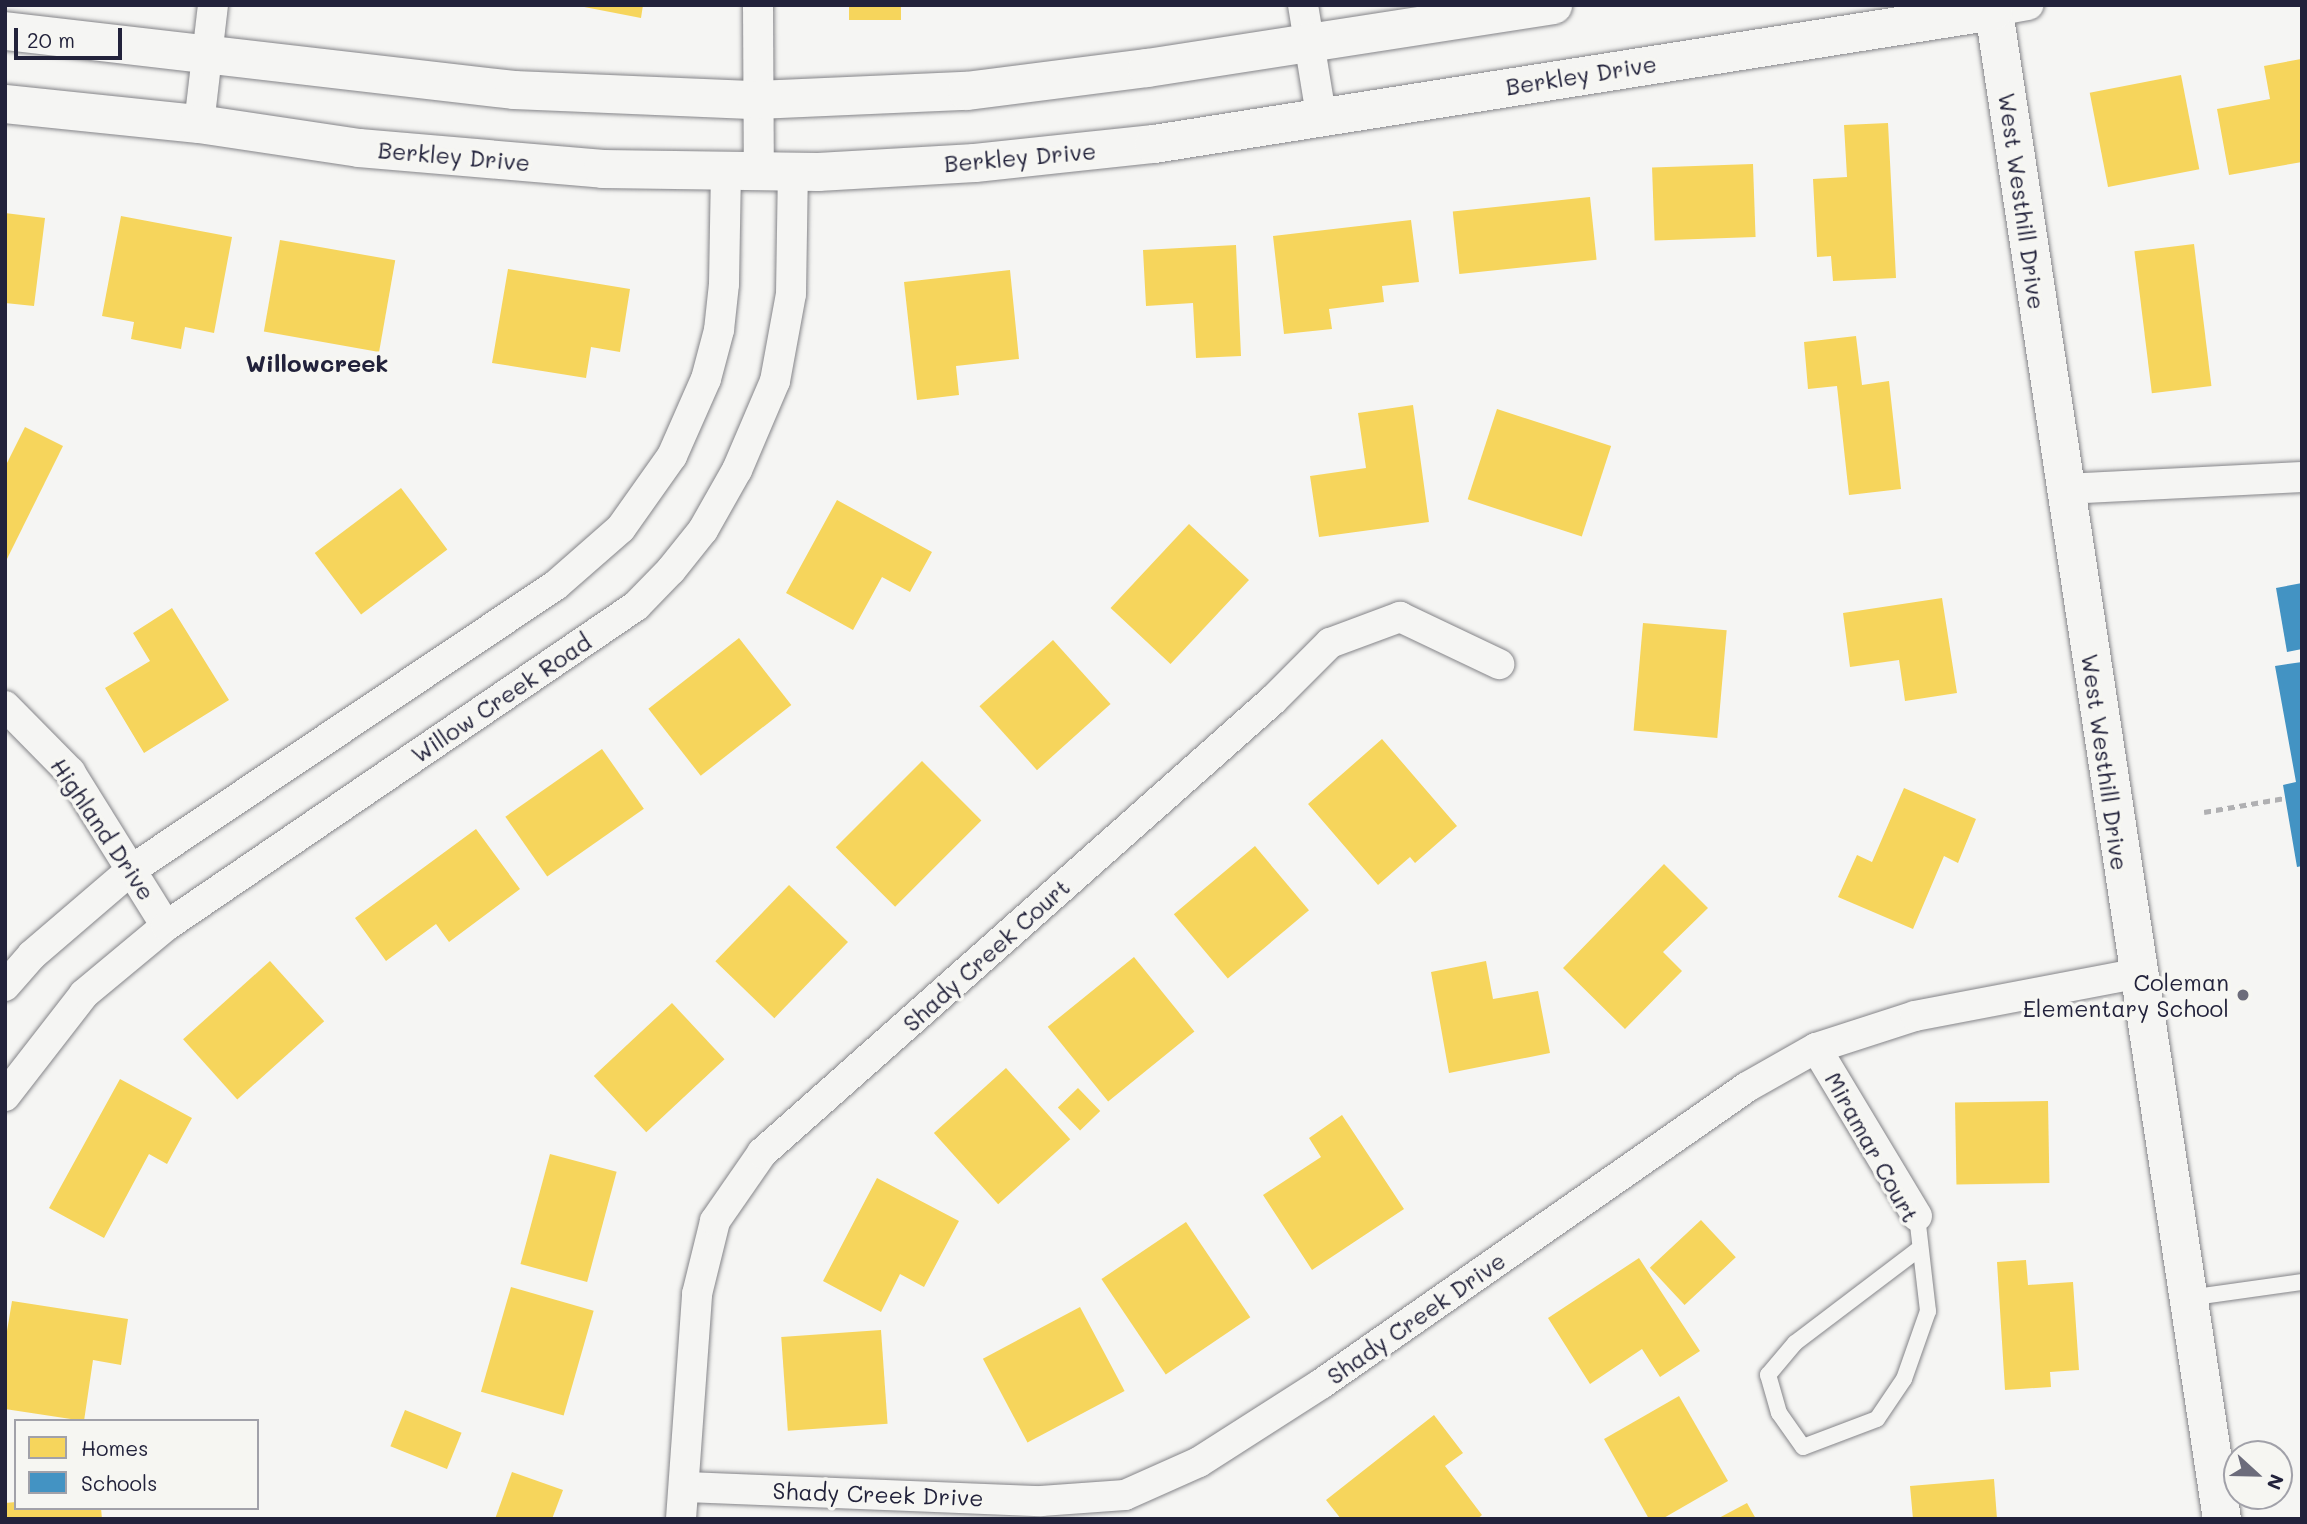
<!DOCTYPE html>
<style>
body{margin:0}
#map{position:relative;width:2307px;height:1524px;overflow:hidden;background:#f5f5f3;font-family:Mali,sans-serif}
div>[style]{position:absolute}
.homes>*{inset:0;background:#f6d55c;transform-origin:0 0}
.schools>*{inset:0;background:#4393c3}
.path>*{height:4.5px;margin-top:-2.25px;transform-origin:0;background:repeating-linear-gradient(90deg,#b0b0b2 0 7px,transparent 0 12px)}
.roads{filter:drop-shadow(0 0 2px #858589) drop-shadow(0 0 2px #858589)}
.service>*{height:16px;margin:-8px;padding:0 8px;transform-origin:8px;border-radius:8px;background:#f5f5f3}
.minor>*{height:30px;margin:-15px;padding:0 15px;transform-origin:15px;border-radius:15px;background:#f5f5f3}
.tertiary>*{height:38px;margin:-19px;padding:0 19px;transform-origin:19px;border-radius:19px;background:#f5f5f3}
.dots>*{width:19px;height:19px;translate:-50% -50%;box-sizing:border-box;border:4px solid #f6f6f2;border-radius:50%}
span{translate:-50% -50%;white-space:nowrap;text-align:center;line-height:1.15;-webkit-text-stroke:7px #f6f6f2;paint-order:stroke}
.street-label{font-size:23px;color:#22223b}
.poi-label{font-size:23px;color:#22223b}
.right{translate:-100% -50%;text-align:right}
.neighbourhood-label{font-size:24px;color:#22223b;font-weight:700}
.frame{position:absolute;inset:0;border:7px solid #22223b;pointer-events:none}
.legend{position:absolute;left:14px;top:1419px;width:245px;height:91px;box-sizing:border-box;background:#f6f6f2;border:2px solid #a1a1a9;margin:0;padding:9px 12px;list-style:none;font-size:21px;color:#22223b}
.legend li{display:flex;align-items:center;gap:14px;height:35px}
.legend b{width:35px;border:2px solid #a1a1a9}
.north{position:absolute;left:2223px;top:1440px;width:70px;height:70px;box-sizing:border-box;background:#f6f6f2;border:2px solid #a1a1a9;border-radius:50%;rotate:112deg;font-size:19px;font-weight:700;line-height:28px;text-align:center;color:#22223b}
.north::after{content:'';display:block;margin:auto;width:24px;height:32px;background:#6c6c7b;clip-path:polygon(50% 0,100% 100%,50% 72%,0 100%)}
.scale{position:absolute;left:14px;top:28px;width:108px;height:32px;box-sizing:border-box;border:4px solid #22223b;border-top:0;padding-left:9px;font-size:21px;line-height:24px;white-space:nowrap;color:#22223b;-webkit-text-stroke:5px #f6f6f2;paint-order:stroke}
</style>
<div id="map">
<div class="homes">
<div style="clip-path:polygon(574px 5px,643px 5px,641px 18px)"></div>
<div style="left:849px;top:5px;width:52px;height:15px"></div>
<div style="clip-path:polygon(2301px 59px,2302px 162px,2229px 175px,2217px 109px,2270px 99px,2264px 66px)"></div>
<div style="left:2181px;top:75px;width:96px;height:93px;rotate:79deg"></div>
<div style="clip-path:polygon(1888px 123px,1896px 278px,1833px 281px,1831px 256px,1817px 257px,1813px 179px,1847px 177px,1844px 125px)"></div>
<div style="left:1753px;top:164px;width:73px;height:101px;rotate:88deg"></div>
<div style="left:1590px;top:197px;width:63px;height:138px;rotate:84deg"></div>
<div style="clip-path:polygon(5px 213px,45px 218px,34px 306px,5px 303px)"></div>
<div style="clip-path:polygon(121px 216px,232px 237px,214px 333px,185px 327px,181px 349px,131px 339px,134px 322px,102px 316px)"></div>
<div style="clip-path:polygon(1411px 220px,1419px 282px,1382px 286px,1384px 302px,1329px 309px,1332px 329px,1284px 334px,1273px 236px)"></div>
<div style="left:280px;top:240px;width:117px;height:93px;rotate:10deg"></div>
<div style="left:2194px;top:244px;width:143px;height:60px;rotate:83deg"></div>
<div style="clip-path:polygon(1236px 245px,1241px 356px,1196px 358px,1193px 303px,1146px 306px,1143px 250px)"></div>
<div style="clip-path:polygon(508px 269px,630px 289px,620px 352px,591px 347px,586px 378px,492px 363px)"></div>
<div style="clip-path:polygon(1010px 270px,1019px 359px,956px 366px,959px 395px,917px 400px,904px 282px)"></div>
<div style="clip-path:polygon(1856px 336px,1862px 385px,1889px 381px,1901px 489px,1849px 495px,1837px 386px,1808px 389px,1804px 342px)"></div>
<div style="clip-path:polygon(1413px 405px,1429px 522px,1319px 537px,1310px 476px,1366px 468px,1358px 413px)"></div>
<div style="left:1497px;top:409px;width:120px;height:95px;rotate:18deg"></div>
<div style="clip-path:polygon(25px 427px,63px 446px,5px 563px,5px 467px)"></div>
<div style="left:401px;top:488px;width:77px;height:108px;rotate:53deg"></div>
<div style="clip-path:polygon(837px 500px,932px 552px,910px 592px,882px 577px,853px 630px,786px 593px)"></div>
<div style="left:1189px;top:524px;width:82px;height:115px;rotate:43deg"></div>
<div style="clip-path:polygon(1942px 598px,1957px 693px,1905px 701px,1899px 660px,1850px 667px,1843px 613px)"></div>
<div style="clip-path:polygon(172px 608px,229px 700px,144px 753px,105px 688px,150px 661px,133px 633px)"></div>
<div style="left:1643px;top:623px;width:84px;height:108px;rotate:5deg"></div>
<div style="left:739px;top:638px;width:85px;height:115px;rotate:52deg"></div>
<div style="left:1053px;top:640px;width:86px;height:99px;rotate:48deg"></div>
<div style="clip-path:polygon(1382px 739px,1457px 826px,1415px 863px,1410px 857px,1378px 885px,1308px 804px)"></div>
<div style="left:602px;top:749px;width:73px;height:118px;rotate:55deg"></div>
<div style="left:922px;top:761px;width:84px;height:122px;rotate:45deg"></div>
<div style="clip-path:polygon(1904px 788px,1976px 819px,1958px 863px,1944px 856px,1913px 929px,1838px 897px,1857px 855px,1872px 862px)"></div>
<div style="clip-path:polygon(476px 829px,520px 889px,449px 942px,436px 924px,386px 961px,355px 918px)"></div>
<div style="left:1255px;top:846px;width:84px;height:106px;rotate:50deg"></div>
<div style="clip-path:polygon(1664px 864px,1708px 908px,1663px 952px,1682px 971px,1625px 1029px,1563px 968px)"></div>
<div style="left:789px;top:885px;width:82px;height:106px;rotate:44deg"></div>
<div style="left:1134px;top:957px;width:96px;height:111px;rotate:51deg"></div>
<div style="left:270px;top:961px;width:81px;height:117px;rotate:48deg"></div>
<div style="clip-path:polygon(1486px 961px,1493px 999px,1538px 991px,1550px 1053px,1449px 1073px,1431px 972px)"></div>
<div style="left:672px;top:1003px;width:77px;height:107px;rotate:47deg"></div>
<div style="left:1006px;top:1068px;width:96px;height:97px;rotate:48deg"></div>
<div style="clip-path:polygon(120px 1079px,192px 1118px,167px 1164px,149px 1154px,104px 1238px,49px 1208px)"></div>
<div style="left:1078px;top:1088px;width:32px;height:28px;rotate:46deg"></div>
<div style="left:2048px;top:1101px;width:82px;height:93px;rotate:89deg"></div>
<div style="clip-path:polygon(1342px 1115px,1404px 1209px,1312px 1270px,1263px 1195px,1321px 1157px,1309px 1138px)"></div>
<div style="left:550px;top:1154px;width:69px;height:114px;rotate:15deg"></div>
<div style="clip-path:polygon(877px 1178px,959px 1221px,924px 1287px,900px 1274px,881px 1312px,823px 1281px)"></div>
<div style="left:1701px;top:1220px;width:51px;height:70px;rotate:47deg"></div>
<div style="left:1186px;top:1222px;width:115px;height:102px;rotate:56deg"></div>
<div style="clip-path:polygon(1639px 1258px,1700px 1351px,1660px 1377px,1642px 1349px,1590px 1384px,1548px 1318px)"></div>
<div style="clip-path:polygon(2026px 1260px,2028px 1285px,2073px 1282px,2079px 1370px,2050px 1372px,2051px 1387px,2005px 1390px,1997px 1262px)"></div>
<div style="left:511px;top:1287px;width:86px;height:109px;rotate:16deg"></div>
<div style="clip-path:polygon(12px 1301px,128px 1319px,121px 1365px,93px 1360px,84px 1421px,5px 1409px,5px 1343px)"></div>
<div style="left:1080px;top:1307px;width:95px;height:110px;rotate:62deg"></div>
<div style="left:881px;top:1330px;width:94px;height:100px;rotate:86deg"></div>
<div style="clip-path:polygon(1679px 1396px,1728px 1481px,1662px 1519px,1649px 1519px,1604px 1439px)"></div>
<div style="left:405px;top:1410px;width:61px;height:39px;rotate:22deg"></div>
<div style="clip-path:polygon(1434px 1415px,1463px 1453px,1445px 1466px,1482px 1515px,1477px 1519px,1341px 1519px,1326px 1500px)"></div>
<div style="clip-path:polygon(512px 1472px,563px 1490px,552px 1519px,495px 1519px)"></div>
<div style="clip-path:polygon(1994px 1479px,1997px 1519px,1913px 1519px,1910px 1486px)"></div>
<div style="clip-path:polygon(16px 1502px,16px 1508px,101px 1508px,102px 1519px,5px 1519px,5px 1503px)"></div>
<div style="clip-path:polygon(1747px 1503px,1756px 1519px,1717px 1519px)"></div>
</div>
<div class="schools">
<div style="clip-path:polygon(2302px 583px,2302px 649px,2287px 652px,2276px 588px)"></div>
<div style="clip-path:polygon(2302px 662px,2302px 866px,2297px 867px,2283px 785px,2296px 782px,2275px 666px)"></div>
</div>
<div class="path">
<div style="left:2204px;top:812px;width:82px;rotate:-9.8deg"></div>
</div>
<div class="roads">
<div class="service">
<div style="left:1917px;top:1216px;width:96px;rotate:83.4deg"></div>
<div style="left:1928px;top:1311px;width:72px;rotate:109.4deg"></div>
<div style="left:1904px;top:1379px;width:48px;rotate:124deg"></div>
<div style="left:1877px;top:1419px;width:79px;rotate:159.3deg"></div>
<div style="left:1803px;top:1447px;width:42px;rotate:-125.2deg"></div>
<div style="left:1779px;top:1413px;width:40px;rotate:-106deg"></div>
<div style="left:1768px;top:1375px;width:42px;rotate:-49.8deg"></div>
<div style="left:1795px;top:1343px;width:157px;rotate:-37.2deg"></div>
<div style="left:2188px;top:1298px;width:115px;rotate:-8deg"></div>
</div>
<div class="minor">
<div style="left:758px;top:5px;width:168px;rotate:89.7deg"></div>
<div style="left:1303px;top:5px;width:111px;rotate:80.7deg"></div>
<div style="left:1994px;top:11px;width:35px;rotate:-10deg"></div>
<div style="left:199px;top:124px;width:120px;rotate:-83.3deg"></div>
<div style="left:2065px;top:489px;width:237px;rotate:-2.9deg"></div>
<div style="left:5px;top:706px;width:93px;rotate:45.4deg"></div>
<div style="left:70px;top:772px;width:181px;rotate:58.1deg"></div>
<div style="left:5px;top:986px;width:41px;rotate:-48.9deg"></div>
<div style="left:32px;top:955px;width:130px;rotate:-40.6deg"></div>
<div style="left:131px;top:870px;width:512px;rotate:-33.85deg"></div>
<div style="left:556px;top:585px;width:86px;rotate:-41.2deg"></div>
<div style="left:621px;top:528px;width:88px;rotate:-54.7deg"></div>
<div style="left:672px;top:456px;width:84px;rotate:-66.2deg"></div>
<div style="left:706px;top:379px;width:51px;rotate:-75.1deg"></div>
<div style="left:719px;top:330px;width:46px;rotate:-83.8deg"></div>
<div style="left:724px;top:284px;width:110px;rotate:-89deg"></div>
<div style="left:1816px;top:1048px;width:196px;rotate:59deg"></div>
<div style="left:5px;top:1096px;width:129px;rotate:-52.2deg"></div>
<div style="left:84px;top:994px;width:107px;rotate:-39.7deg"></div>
<div style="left:166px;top:926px;width:569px;rotate:-34.25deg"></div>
<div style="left:636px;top:606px;width:50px;rotate:-45.8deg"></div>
<div style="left:671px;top:570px;width:51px;rotate:-51.3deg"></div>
<div style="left:703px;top:530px;width:69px;rotate:-60.5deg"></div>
<div style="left:737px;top:470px;width:97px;rotate:-66.9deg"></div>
<div style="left:775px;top:381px;width:88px;rotate:-79.6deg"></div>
<div style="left:791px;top:294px;width:122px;rotate:-89.1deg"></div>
<div style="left:686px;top:1487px;width:355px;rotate:2.3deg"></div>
<div style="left:1041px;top:1501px;width:84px;rotate:-4.1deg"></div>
<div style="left:1125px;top:1495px;width:81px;rotate:-24deg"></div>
<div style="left:1199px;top:1462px;width:145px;rotate:-32.6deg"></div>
<div style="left:1321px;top:1384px;width:519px;rotate:-34.88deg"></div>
<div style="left:1747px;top:1087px;width:79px;rotate:-29.5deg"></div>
<div style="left:1816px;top:1048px;width:104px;rotate:-17.9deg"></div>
<div style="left:1915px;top:1016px;width:225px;rotate:-10.8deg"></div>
<div style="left:681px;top:1519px;width:226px;rotate:-85.9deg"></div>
<div style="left:697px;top:1294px;width:75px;rotate:-76.1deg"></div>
<div style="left:715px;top:1221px;width:83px;rotate:-55.3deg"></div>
<div style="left:762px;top:1153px;width:683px;rotate:-41.56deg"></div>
<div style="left:1273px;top:700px;width:81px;rotate:-45deg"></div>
<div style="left:1330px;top:643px;width:75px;rotate:-20.4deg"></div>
<div style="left:1400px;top:617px;width:110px;rotate:25.4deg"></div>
</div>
<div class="tertiary">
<div style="left:1993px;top:5px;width:1531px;rotate:81.4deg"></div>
<div style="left:5px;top:31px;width:512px;rotate:6.61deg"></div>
<div style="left:514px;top:90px;width:243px;rotate:2.4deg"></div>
<div style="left:757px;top:100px;width:210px;rotate:-2.5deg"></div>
<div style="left:967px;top:91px;width:181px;rotate:-7.3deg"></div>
<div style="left:1147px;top:68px;width:411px;rotate:-8.8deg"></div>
<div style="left:5px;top:104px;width:195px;rotate:5.9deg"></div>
<div style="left:199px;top:124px;width:162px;rotate:8.5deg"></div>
<div style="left:359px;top:148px;width:245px;rotate:4.9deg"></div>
<div style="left:603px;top:169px;width:215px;rotate:0.8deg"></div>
<div style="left:818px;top:172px;width:157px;rotate:-3.3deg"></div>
<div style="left:975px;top:163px;width:180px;rotate:-6.1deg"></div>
<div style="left:1154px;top:144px;width:850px;rotate:-9deg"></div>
</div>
</div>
<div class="dots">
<div style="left:2243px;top:995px;background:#6c6c7b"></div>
</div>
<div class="street-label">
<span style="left:1581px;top:75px;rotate:-9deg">Berkley Drive</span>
<span style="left:454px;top:156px;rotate:5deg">Berkley Drive</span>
<span style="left:1020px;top:157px;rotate:-5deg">Berkley Drive</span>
<span style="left:2022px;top:201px;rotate:82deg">West Westhill Drive</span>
<span style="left:501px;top:698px;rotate:-34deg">Willow Creek Road</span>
<span style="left:2105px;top:762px;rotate:82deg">West Westhill Drive</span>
<span style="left:103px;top:829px;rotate:56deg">Highland Drive</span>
<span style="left:986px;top:955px;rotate:-42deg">Shady Creek Court</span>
<span style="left:1872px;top:1147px;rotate:61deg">Miramar Court</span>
<span style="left:1416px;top:1318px;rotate:-35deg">Shady Creek Drive</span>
<span style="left:878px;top:1494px;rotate:2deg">Shady Creek Drive</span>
</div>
<div class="poi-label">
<span class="right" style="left:2229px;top:995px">Coleman<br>Elementary School</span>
</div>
<div class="neighbourhood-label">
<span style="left:317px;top:363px">Willowcreek</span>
</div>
<div class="frame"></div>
<ul class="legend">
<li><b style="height:19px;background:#f6d55c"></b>Homes</li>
<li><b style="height:19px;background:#4393c3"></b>Schools</li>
</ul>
<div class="north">N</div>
<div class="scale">20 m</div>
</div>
